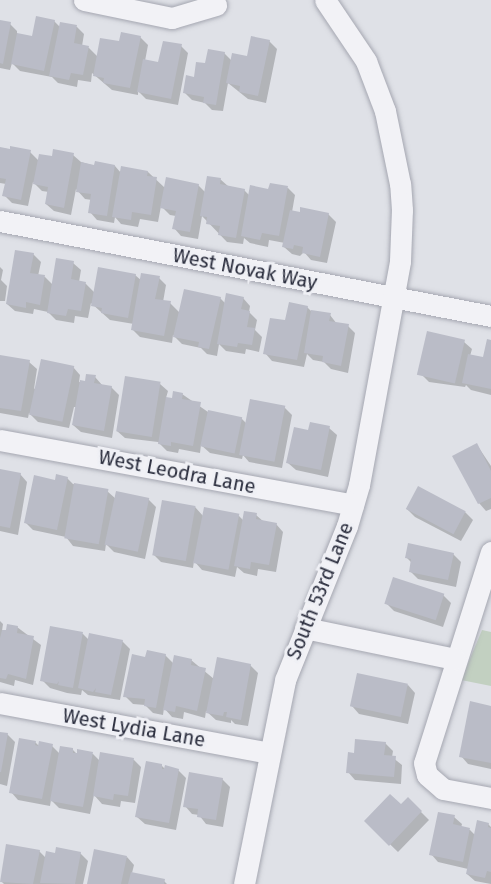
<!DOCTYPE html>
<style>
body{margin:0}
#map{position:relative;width:491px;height:884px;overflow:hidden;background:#dfe1e7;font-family:"Fira Sans",sans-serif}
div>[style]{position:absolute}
.green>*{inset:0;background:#c2d0c1}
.shadow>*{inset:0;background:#0003}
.building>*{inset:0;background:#babcc7;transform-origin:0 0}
.roads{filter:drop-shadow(0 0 2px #a5a7b1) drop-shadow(0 0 2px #a5a7b1)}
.minor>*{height:21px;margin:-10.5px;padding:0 10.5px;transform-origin:10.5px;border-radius:10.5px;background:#f2f2f6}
span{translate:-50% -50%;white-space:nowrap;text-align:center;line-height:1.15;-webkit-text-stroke:6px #eff0f5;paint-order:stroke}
.street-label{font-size:20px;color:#2a2d3d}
</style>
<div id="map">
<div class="green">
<div style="clip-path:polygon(482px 630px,491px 632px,491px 686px,461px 680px)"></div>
</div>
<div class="shadow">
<div style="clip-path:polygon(54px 21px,60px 27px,77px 27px,84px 34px,82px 46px,89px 48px,98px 57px,120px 43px,140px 37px,148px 45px,145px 61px,160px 64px,181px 46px,188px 53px,178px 105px,146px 99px,138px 91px,138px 95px,112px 90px,92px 73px,91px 82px,78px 80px,77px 87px,58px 83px,52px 77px,20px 71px,12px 63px,10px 70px,0 68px,0 22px,10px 24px,17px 31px,17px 35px,33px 38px)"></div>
<div style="clip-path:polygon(269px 41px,277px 49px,266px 103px,248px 99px,228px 83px,223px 111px,212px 110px,205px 103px,192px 100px,185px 93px,207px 65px,224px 53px,232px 61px,248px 58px)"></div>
<div style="clip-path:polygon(0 148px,30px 152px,39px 161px,73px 155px,81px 162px,95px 166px,115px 166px,121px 173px,148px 172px,165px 188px,198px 185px,206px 193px,220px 179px,229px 187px,244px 190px,250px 196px,288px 188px,295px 195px,292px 212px,328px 214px,336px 222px,327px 263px,311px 260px,304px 252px,300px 256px,292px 254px,284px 247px,285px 243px,269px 240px,268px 247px,250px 243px,244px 238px,243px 244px,227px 242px,202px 216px,198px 239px,181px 236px,174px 228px,176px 216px,170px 215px,161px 206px,158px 222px,140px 219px,138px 227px,121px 224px,115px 217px,114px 223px,97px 220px,90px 212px,92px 200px,85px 199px,76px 189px,71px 215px,54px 211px,46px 204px,49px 192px,42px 191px,33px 182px,28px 206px,12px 203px,4px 195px,6px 184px,0 183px)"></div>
<div style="clip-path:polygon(33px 254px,41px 262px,38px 276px,45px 277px,53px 285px,73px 263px,81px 270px,79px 282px,86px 284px,95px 293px,135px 275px,142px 281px,159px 278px,166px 285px,163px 302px,170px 303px,180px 313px,220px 298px,226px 304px,243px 298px,250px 306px,249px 312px,257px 320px,255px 330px,262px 337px,259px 352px,246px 349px,245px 354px,226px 351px,219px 344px,217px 356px,207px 354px,201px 348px,182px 344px,173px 335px,172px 343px,140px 337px,133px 330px,134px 324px,110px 320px,91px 303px,88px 318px,75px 316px,74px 323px,56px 320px,48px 312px,34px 309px,33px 314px,15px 311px,7px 304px)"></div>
<div style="clip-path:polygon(0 267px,3px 270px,1px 280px,7px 286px,5px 301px,0 301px)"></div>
<div style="clip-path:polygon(307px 307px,311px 311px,330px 315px,337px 324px,348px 326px,355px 333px,348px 373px,331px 369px,324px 362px,313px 360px,307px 354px,304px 367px,272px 361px,265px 353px,286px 322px)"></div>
<div style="clip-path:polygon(491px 341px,491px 395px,471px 390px,466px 385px,465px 387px,429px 382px,421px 374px,464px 342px,472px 349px,470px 356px,484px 359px)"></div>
<div style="clip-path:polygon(0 357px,29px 362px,37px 369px,34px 389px,73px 367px,80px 375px,79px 382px,86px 383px,95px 377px,103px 386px,111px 387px,119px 395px,112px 438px,81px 432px,73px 425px,76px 407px,74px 407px,69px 428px,38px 422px,29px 413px,28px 418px,0 413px)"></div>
<div style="clip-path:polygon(160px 384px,168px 391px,166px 398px,173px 399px,182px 394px,208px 412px,241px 418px,247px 424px,284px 407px,292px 415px,282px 468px,249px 462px,243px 455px,242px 459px,210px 453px,201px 445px,200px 453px,179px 449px,178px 453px,167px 451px,158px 442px,125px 438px,117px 431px)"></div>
<div style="clip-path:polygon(329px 428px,337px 435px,328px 477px,296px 470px,288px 463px,310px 431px)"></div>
<div style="clip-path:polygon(477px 445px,491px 466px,491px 509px,486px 511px,479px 503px)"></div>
<div style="clip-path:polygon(0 471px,20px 474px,27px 482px,18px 535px,0 531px)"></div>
<div style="clip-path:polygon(67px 478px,73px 484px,107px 491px,116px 499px,148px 499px,156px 507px,145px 559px,114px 552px,106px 544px,105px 551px,73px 546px,66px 537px,33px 530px,26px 523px,56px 481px)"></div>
<div style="clip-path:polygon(195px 507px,204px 517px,206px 509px,239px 516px,244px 521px,256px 515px,264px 522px,276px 524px,283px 532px,276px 572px,258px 569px,257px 576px,244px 573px,237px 567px,235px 577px,202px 570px,194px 561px,193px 568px,161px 562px,153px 554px)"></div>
<div style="clip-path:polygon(407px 509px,465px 512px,473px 520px,461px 541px,415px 517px)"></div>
<div style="clip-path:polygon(453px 554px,461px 562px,456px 587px,418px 579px,410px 571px,412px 563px,407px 558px)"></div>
<div style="clip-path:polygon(443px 595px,451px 603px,443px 627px,394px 611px,386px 603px)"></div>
<div style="clip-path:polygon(0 621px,3px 624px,2px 631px,17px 627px,41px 645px,33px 685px,15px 680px,14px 686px,0 682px)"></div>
<div style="clip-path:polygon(52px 628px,83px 634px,89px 640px,122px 641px,130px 649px,120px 700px,88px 695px,82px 690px,81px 695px,67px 693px,50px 688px,42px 680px)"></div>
<div style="clip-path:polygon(165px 655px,173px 663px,191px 660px,214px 679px,250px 665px,258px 673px,248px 726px,235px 724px,231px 720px,231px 723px,216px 720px,206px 711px,205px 718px,184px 712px,183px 719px,172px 717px,164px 708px,163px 715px,153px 713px,145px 705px,133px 704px,125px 696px,146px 658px)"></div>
<div style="clip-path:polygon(408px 685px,415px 693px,408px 724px,359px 714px,352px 706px)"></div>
<div style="clip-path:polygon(491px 707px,491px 769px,468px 764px,461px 756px)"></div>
<div style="clip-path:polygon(0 733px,7px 734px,15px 742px,7px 786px,0 784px)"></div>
<div style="clip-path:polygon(35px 742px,39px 746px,52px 746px,60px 754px,73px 750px,78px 755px,93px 754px,100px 761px,102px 754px,134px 760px,141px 767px,135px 803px,121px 801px,120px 807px,102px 804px,94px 795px,90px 814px,59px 808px,51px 800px,50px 806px,18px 800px,11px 792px)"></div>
<div style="clip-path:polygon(385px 743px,393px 751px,392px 757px,402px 765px,401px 784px,355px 780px,348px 772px,355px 754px)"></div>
<div style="clip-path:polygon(162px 766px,166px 770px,178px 770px,186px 778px,176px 830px,145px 824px,137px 817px)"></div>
<div style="clip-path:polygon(222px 779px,230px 787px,223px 827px,206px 824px,199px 815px,192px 814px,185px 806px)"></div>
<div style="clip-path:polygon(408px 799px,429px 820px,398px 852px,366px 821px,401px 806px)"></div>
<div style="clip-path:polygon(454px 817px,462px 824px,461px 828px,470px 830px,475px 835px,488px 824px,491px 827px,491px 884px,475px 881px,467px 874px,468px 869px,438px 862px,431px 854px)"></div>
<div style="clip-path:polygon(39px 851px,46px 858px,80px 853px,88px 861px,83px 884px,4px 884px,1px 881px)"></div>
<div style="clip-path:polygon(127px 857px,134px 865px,132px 873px,164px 881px,167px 884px,88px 884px)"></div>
</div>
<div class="building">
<div style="clip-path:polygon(36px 16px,55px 20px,44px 71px,11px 64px,17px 33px,32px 36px)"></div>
<div style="clip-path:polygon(0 20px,11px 22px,3px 64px,0 63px)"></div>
<div style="clip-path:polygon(60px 22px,77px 25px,74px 43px,89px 46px,83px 75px,71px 73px,69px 80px,49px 76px)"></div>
<div style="clip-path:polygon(121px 32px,141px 36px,130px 88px,103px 83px,104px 78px,93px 76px,100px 38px,119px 41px)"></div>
<div style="clip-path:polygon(251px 36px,270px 40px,258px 96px,239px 92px,240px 86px,226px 83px,232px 53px,247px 56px)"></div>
<div style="clip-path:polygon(163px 41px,182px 44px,171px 99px,137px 92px,143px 59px,158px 62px)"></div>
<div style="clip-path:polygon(208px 49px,225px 52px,216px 105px,203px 103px,204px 97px,183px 93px,186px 75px,194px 77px,196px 62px,205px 63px)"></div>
<div style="clip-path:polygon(10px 146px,31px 150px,21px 200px,2px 196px,6px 179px,0 178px,0 147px,10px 149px)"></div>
<div style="clip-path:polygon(53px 149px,74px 153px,64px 208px,45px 204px,48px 187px,33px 184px,39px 154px,52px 156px)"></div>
<div style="clip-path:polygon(95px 161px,115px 165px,107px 216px,88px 213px,91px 194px,76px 192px,81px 162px,94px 165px)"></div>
<div style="clip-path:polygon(121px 166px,148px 171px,147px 176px,157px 177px,151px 215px,132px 212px,131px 220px,112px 217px)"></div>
<div style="clip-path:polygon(207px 176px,221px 178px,220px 184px,245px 189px,236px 238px,218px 235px,220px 226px,206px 224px,207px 217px,200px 216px)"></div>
<div style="clip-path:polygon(166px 177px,199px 184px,190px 232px,172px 229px,176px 211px,160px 208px)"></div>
<div style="clip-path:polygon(270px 183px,288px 186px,279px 236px,262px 233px,260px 240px,241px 236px,250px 185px,268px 189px)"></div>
<div style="clip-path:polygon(300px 207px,329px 213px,320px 257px,302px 253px,303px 247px,294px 245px,293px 249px,282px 247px,290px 210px,300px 212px)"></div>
<div style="clip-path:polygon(15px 250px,34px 253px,30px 273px,45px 275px,40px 305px,26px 302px,26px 308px,6px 304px)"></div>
<div style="clip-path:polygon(56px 258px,74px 261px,71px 279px,86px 282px,81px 311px,68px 309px,66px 316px,47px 313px)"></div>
<div style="clip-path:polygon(98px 267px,136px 274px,128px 318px,101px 313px,102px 308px,91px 306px)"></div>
<div style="clip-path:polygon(141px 273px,160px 276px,155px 299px,171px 301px,164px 336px,131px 330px)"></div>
<div style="clip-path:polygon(184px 289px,221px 297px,209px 349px,198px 347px,199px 342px,173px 337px)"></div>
<div style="clip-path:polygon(226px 293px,244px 297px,241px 309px,250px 311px,247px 327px,255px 328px,252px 345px,238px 343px,237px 347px,217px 344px)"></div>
<div style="clip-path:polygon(289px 302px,308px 306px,297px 360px,263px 354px,270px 318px,285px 320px)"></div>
<div style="clip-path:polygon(311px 310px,331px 313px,329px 321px,349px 324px,341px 366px,322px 362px,323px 356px,304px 353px)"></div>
<div style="left:427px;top:331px;width:39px;height:45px;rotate:13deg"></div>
<div style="clip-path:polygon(487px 339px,491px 340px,491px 389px,462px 383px,468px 354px,483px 357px)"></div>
<div style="clip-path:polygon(0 355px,30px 360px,21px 411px,0 408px)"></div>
<div style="left:41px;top:359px;width:34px;height:57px;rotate:12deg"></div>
<div style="clip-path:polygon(86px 374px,96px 375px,94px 383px,112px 386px,104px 431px,72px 425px,80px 380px,85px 381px)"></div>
<div style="left:125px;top:376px;width:36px;height:56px;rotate:9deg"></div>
<div style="clip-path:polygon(173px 391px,183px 393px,182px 399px,201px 402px,193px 446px,171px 442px,171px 446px,158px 444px,166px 397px,172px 398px)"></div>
<div style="left:250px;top:399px;width:36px;height:57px;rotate:11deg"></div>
<div style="left:208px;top:410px;width:35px;height:37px;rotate:12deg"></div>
<div style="clip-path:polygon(310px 422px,330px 426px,321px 470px,286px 463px,294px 427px,308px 430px)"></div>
<div style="clip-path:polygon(477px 443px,491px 471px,491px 498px,478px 504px,452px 456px)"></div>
<div style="clip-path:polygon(0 469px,21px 473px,10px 528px,0 526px)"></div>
<div style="clip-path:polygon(56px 474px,68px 477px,57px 530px,24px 523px,34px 475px,55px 480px)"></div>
<div style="left:74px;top:483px;width:35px;height:56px;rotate:10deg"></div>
<div style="left:418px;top:486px;width:54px;height:26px;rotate:28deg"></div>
<div style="left:116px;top:491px;width:34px;height:55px;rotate:12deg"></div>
<div style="left:162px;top:500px;width:34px;height:56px;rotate:10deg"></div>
<div style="left:204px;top:507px;width:36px;height:57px;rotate:11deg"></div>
<div style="clip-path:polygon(244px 511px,257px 513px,256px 519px,277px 523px,269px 565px,251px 562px,250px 569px,234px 566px)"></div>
<div style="clip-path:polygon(408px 543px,454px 553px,448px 580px,409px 572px,411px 559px,405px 558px)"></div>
<div style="left:393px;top:577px;width:54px;height:28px;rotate:18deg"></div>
<div style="clip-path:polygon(7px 624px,18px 626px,17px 633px,34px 636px,26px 679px,8px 674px,6px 679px,0 678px,0 638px,2px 630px,6px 630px)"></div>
<div style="clip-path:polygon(50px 626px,83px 632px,73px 688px,58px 685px,59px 681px,57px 684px,40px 681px)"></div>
<div style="clip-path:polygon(89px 633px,123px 640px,111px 695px,95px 692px,96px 688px,93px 692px,78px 688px)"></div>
<div style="clip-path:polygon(147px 650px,166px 654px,156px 708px,144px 706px,145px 699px,123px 697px,132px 654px,145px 657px)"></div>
<div style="clip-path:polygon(174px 655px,192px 659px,191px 665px,206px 668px,197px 711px,176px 706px,175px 712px,163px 710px)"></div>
<div style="clip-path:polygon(217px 657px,251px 664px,241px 720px,226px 717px,227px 712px,224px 712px,223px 716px,206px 713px)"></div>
<div style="left:357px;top:673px;width:52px;height:34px;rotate:12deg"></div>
<div style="clip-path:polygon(470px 701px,491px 706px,491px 763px,459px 757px)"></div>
<div style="clip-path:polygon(0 732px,8px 733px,1px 772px,0 772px)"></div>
<div style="clip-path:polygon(19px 738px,36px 741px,35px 745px,38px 746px,39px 741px,53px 744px,42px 799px,9px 793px)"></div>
<div style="clip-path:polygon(355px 739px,386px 742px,384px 755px,396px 756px,394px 777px,346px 773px,348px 752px,354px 753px)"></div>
<div style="clip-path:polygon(60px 746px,73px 748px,73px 753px,77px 753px,77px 749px,93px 752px,83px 807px,50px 801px)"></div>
<div style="clip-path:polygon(100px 752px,134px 758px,128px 796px,114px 794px,113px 800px,93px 796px)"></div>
<div style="clip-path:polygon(146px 761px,162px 764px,162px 769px,164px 769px,165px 765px,179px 769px,169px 823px,135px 817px)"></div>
<div style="clip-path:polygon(189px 772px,223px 778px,216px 820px,197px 817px,198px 809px,183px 807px)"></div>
<div style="clip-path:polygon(390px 794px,401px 804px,408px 797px,422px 811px,389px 846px,364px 821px)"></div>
<div style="clip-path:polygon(438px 812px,455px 815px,453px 824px,470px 828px,463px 862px,429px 855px)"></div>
<div style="clip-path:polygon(477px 820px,489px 823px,488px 827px,491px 828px,491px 872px,487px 871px,485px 878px,466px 874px)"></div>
<div style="clip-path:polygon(6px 844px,40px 850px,33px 884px,0 882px)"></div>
<div style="clip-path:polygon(56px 847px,81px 852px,75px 884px,40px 883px,46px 851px,55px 853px)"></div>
<div style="clip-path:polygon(94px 849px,127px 856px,121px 884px,87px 884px)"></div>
<div style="clip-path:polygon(131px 872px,165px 879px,164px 884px,128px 884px)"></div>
</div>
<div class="roads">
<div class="minor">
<div style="left:84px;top:0;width:90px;rotate:11.6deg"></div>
<div style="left:172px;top:18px;width:46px;rotate:-16.5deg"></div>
<div style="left:0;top:221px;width:500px;rotate:10.95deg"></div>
<div style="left:0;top:440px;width:359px;rotate:10.4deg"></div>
<div style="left:491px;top:552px;width:221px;rotate:107.6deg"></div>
<div style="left:424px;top:763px;width:12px;rotate:76deg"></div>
<div style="left:427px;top:775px;width:21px;rotate:41deg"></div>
<div style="left:443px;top:789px;width:49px;rotate:10.6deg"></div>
<div style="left:305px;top:628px;width:153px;rotate:11.7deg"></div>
<div style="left:0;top:703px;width:274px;rotate:10.5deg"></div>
<div style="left:244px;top:884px;width:208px;rotate:-78.6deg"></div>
<div style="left:285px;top:680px;width:166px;rotate:-68.1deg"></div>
<div style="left:347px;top:526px;width:43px;rotate:-73.7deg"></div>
<div style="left:359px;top:485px;width:228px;rotate:-79.6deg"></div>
<div style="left:400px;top:261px;width:51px;rotate:-87.8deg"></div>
<div style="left:402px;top:210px;width:26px;rotate:-94deg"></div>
<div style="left:400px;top:184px;width:75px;rotate:-101.6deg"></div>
<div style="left:385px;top:111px;width:53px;rotate:-110.8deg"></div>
<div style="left:366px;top:61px;width:73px;rotate:-123.9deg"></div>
</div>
</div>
<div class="street-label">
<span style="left:245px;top:269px;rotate:11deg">West Novak Way</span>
<span style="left:177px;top:472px;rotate:11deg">West Leodra Lane</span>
<span style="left:320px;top:591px;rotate:-68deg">South 53rd Lane</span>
<span style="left:134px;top:728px;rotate:10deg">West Lydia Lane</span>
</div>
</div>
